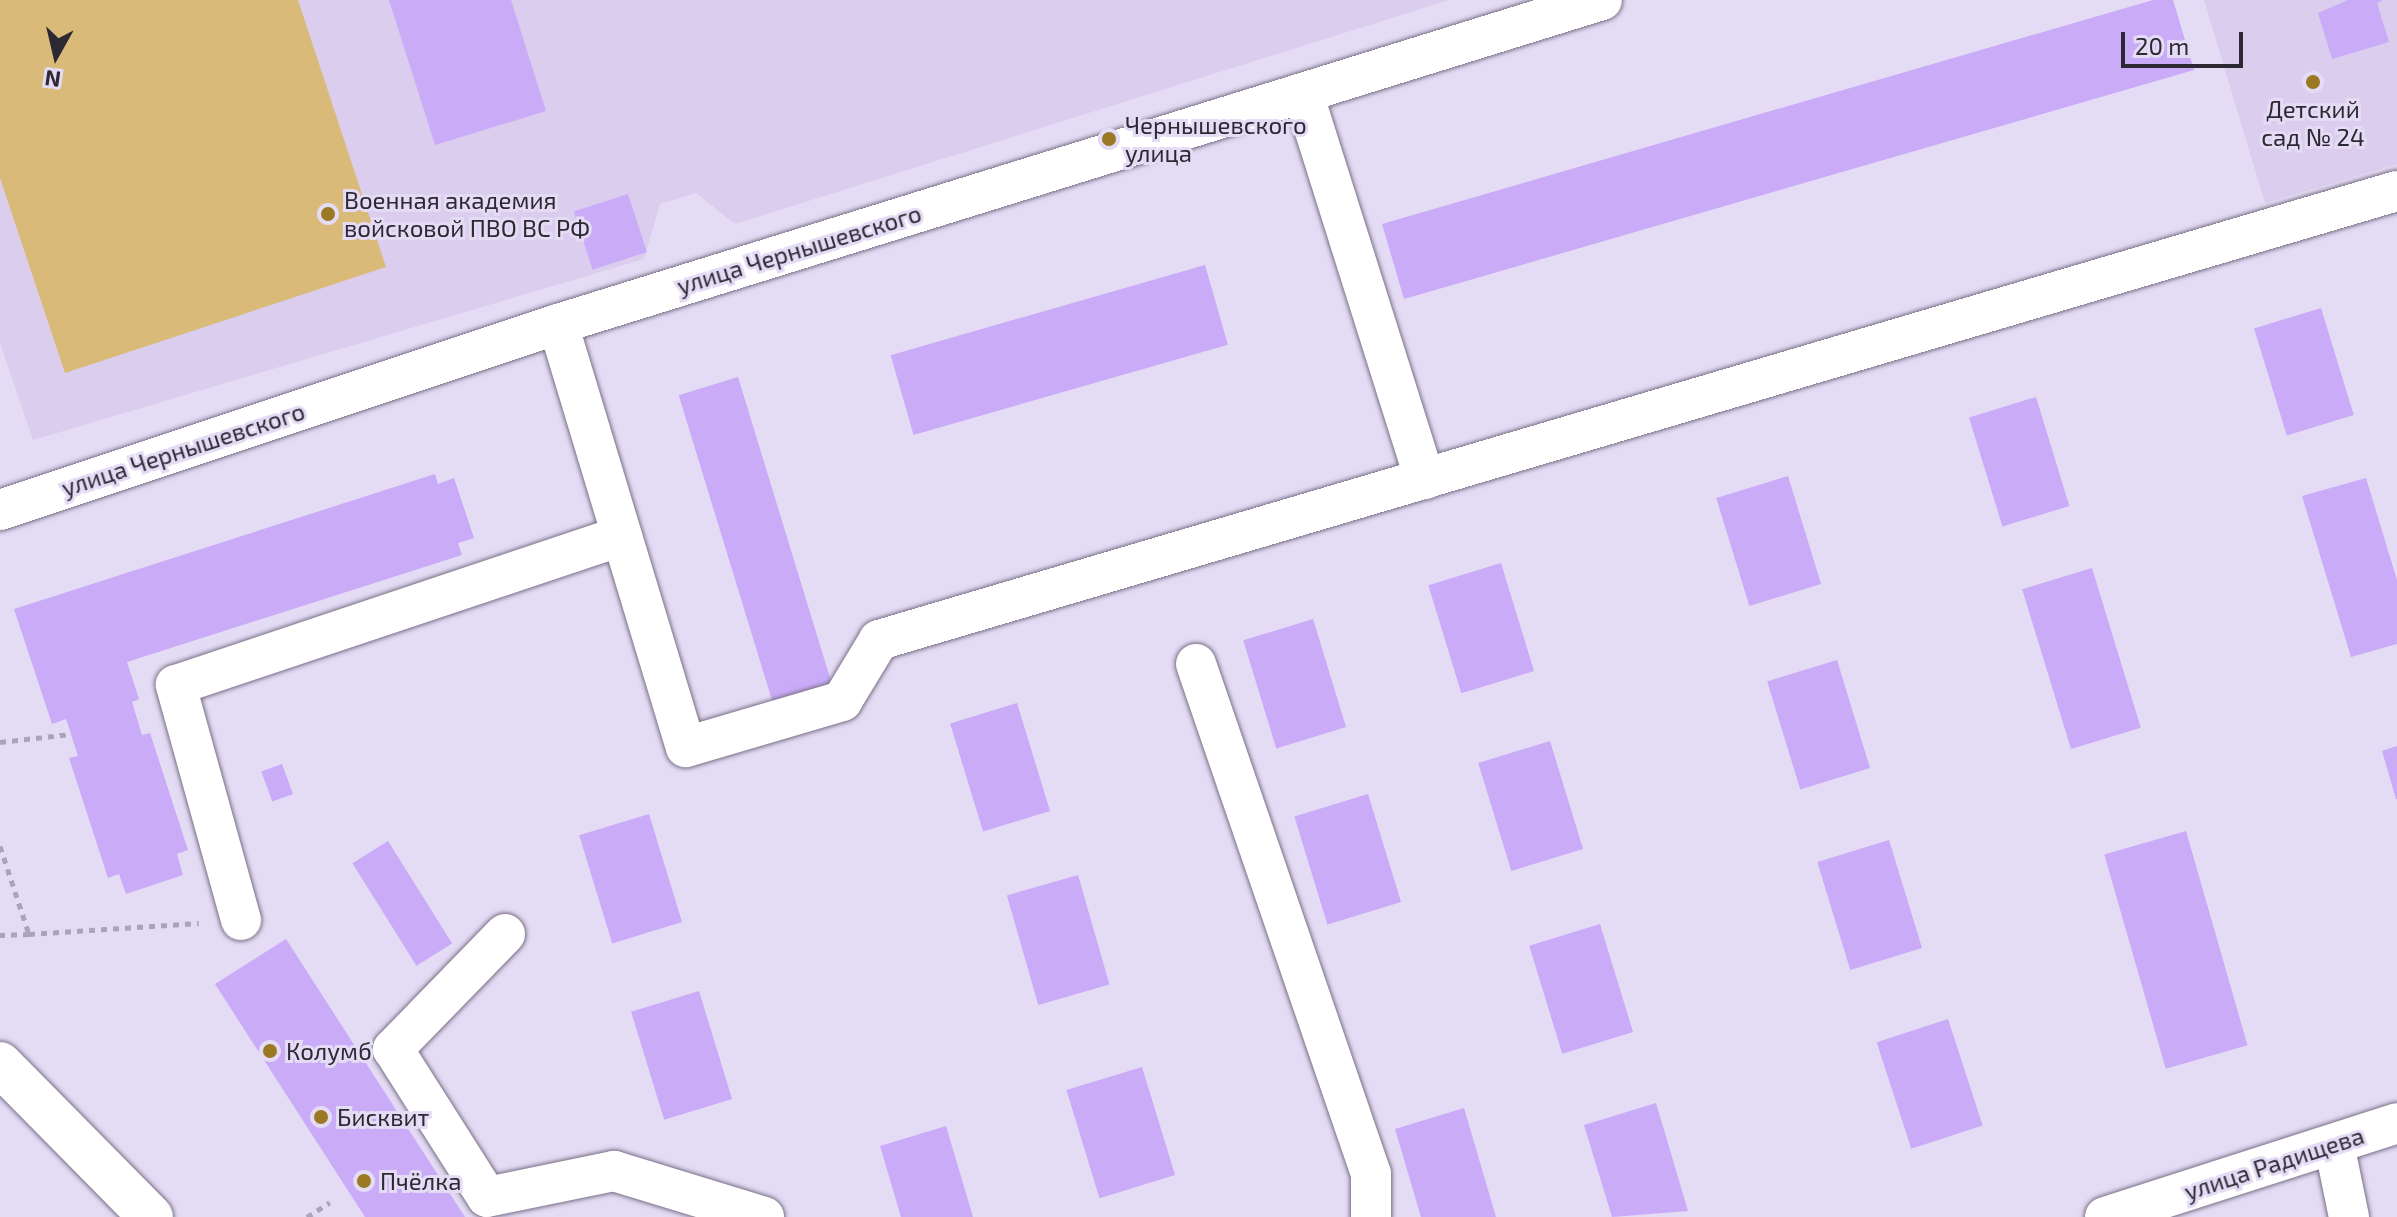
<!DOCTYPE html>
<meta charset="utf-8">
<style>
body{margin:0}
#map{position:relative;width:2397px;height:1217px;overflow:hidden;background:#e4dbf4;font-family:"Exo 2",sans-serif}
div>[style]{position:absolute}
.built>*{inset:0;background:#dacdee}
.green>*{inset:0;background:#d9ba79}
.building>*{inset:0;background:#caabf8;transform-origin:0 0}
.path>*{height:5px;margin-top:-2.5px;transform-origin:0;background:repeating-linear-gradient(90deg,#aba4b8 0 6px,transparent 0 12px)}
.roads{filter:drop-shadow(0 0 2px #797187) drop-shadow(0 0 2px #797187)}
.minor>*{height:40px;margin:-20px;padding:0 20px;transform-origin:20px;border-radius:20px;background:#fff}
.major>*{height:44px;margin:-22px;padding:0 22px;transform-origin:22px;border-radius:22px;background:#fff}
.dots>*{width:22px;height:22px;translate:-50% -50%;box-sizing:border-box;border:4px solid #e4dbf4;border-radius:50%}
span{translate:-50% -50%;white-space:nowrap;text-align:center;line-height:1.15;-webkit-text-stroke:6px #e4dbf4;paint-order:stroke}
.poi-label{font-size:24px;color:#2d2933}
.left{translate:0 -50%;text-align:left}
.street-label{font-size:24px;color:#2d2933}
.north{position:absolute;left:16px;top:16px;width:80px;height:80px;-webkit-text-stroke:6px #e4dbf4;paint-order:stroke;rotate:188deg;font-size:22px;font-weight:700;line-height:32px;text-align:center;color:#2d2933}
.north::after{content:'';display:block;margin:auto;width:28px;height:36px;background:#2d2933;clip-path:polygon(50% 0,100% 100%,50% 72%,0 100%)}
.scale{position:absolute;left:2121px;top:32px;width:122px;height:36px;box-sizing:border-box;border:4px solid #2d2933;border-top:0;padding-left:10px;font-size:24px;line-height:28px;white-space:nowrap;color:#2d2933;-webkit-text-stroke:6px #e4dbf4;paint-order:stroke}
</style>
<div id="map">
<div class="built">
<div style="clip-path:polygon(0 0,1449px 0,735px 224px,696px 193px,660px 204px,644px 259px,33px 440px,0 343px)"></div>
<div style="clip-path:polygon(2204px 0,2397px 0,2397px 164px,2265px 203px)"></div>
</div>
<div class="green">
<div style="clip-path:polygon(0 0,298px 0,386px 267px,65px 373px,0 178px)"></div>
</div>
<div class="building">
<div style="clip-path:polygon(389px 0,511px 0,546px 111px,435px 145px)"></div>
<div style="clip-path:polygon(2153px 0,2173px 0,2194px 70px,1404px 299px,1382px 224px)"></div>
<div style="clip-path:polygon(2348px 0,2383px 0,2377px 3px,2389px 42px,2332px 59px,2318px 13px)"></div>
<div style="left:628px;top:194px;width:61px;height:57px;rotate:72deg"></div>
<div style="left:1205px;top:265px;width:83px;height:327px;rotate:74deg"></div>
<div style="left:2321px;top:308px;width:112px;height:70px;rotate:73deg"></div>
<div style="left:738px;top:377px;width:335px;height:62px;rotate:73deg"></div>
<div style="left:2036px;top:397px;width:114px;height:70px;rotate:73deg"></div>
<div style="clip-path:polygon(435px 474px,438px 484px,454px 478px,474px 538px,458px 543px,462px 555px,127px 662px,139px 699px,132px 702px,142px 735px,150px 733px,188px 850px,177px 854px,183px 875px,126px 894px,119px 874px,108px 878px,69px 758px,78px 756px,66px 719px,52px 724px,14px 609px)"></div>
<div style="left:1788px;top:476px;width:113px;height:75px;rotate:73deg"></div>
<div style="clip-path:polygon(2366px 478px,2397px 580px,2397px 644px,2351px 657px,2302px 496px)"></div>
<div style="left:1501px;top:563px;width:113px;height:76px;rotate:73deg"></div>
<div style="left:2092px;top:568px;width:167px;height:73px;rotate:73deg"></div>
<div style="left:1313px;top:619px;width:113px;height:73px;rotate:73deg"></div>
<div style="left:1837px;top:660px;width:113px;height:73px;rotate:73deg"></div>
<div style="left:1017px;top:703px;width:113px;height:70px;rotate:73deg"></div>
<div style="left:1550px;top:741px;width:113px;height:75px;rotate:73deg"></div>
<div style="clip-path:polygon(2397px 746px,2397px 799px,2396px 799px,2382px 751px)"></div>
<div style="left:282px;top:764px;width:32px;height:22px;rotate:70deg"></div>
<div style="left:1368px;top:794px;width:113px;height:77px;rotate:73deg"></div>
<div style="left:649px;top:814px;width:113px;height:73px;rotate:73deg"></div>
<div style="left:2186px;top:831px;width:223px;height:85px;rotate:74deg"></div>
<div style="left:1889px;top:840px;width:113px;height:75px;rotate:73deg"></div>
<div style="left:388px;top:841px;width:121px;height:42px;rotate:58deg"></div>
<div style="left:1078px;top:875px;width:114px;height:74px;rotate:74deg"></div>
<div style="left:1600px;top:924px;width:113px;height:74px;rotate:73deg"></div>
<div style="clip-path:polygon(286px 939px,465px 1217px,365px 1217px,215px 984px)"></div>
<div style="left:699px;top:991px;width:113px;height:71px;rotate:73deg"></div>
<div style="left:1948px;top:1019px;width:112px;height:75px;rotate:72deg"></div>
<div style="left:1142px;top:1067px;width:113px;height:79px;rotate:73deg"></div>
<div style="clip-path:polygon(1656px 1103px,1688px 1211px,1612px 1217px,1584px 1125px)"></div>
<div style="clip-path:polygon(1464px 1108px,1496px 1217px,1421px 1217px,1395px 1129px)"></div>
<div style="clip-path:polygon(946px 1126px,973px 1217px,901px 1217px,880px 1146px)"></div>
</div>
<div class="path">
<div style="left:0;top:742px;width:71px;rotate:-6.4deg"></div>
<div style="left:0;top:846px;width:93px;rotate:71.8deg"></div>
<div style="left:29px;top:934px;width:29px;rotate:178deg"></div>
<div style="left:29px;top:934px;width:170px;rotate:-3.7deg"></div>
<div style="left:307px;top:1217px;width:27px;rotate:-33deg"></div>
</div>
<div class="roads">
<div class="minor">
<div style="left:1303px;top:93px;width:405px;rotate:72.5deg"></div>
<div style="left:558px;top:324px;width:442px;rotate:73.2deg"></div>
<div style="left:686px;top:747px;width:163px;rotate:-16.4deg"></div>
<div style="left:842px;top:701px;width:71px;rotate:-58.8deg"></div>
<div style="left:879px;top:640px;width:1583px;rotate:-16.48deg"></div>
<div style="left:0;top:510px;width:588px;rotate:-18.43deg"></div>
<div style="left:558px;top:324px;width:1093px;rotate:-17.24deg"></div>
<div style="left:1196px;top:664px;width:539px;rotate:71.06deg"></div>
<div style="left:1371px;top:1174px;width:43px;rotate:90deg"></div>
<div style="left:241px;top:920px;width:244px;rotate:-105.5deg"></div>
<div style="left:176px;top:685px;width:470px;rotate:-18.5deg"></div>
<div style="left:505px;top:934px;width:161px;rotate:134.2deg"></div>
<div style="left:393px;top:1049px;width:175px;rotate:57.6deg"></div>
<div style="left:487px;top:1197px;width:130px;rotate:-11.6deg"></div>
<div style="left:614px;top:1171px;width:157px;rotate:17deg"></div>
<div style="left:2334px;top:1144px;width:75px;rotate:78.4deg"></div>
<div style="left:2105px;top:1217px;width:307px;rotate:-17.8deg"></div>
</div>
<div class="major">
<div style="left:0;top:1064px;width:215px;rotate:45.4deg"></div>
</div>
</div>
<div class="dots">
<div style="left:2313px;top:82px;background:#9b7823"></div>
<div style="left:1109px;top:139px;background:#9b7823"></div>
<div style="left:328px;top:214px;background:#9b7823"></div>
<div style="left:270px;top:1051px;background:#9b7823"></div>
<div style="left:321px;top:1117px;background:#9b7823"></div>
<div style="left:364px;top:1181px;background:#9b7823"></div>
</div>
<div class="poi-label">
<span style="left:2313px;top:123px">Детский<br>сад № 24</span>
<span class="left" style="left:1125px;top:139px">Чернышевского<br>улица</span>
<span class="left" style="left:344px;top:214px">Военная академия<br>войсковой ПВО ВС РФ</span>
<span class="left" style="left:286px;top:1051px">Колумб</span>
<span class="left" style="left:337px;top:1117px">Бисквит</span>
<span class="left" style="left:380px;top:1181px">Пчёлка</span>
</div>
<div class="street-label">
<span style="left:799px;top:249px;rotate:-17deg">улица Чернышевского</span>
<span style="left:183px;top:449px;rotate:-18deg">улица Чернышевского</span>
<span style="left:2274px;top:1163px;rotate:-18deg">улица Радищева</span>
</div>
<div class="north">N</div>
<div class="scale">20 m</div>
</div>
